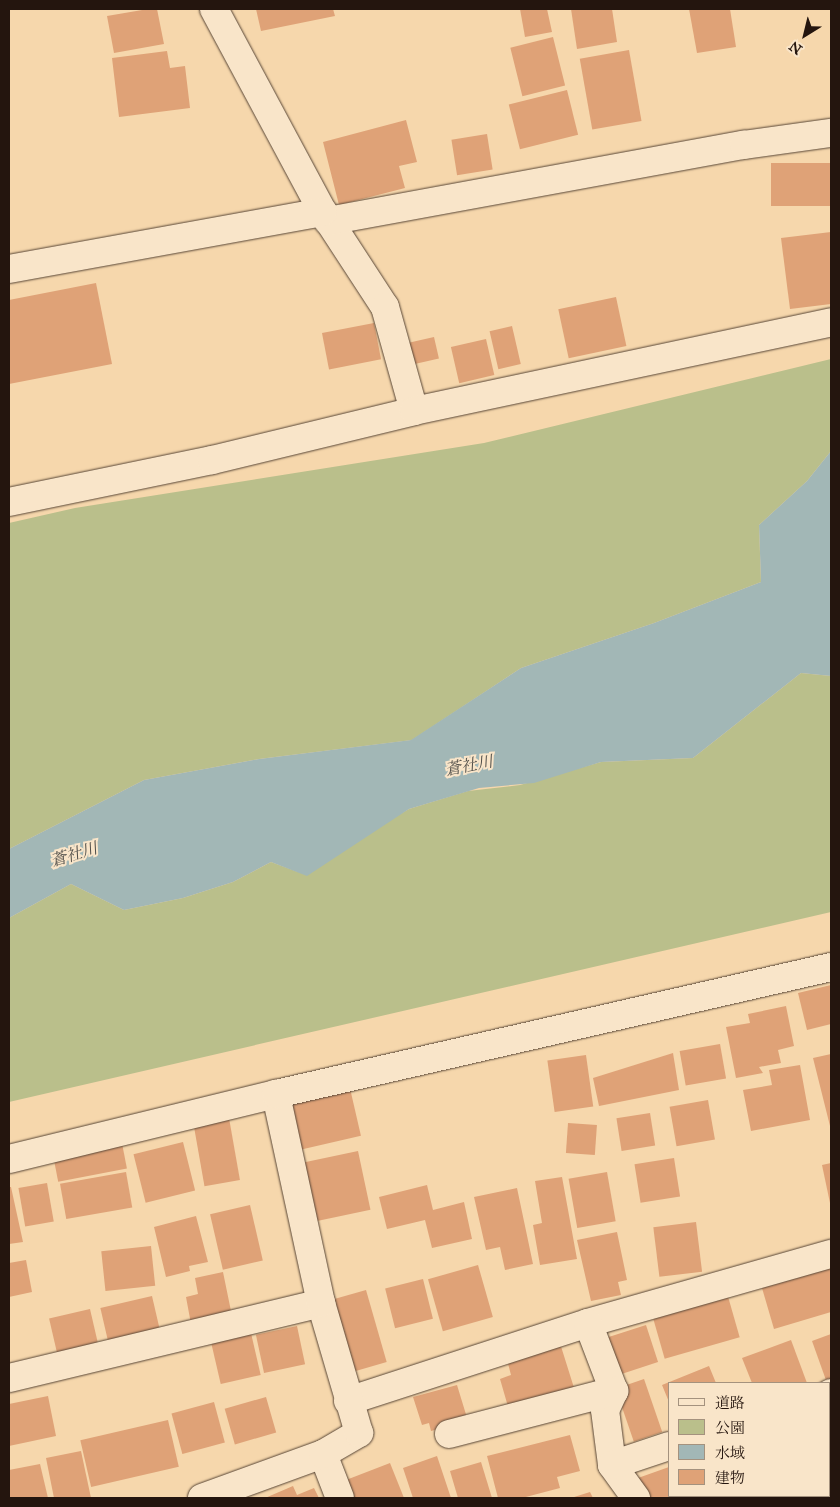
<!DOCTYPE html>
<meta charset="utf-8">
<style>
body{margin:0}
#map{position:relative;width:840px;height:1507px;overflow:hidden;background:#f6d7ac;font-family:"IM FELL Great Primer","Noto Serif JP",serif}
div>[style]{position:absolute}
.green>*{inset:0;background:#babf8b}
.water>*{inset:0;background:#a2b7b6}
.building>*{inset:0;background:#dfa277;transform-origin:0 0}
.roads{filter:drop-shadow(0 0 1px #584636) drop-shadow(0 0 1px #584636)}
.street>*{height:28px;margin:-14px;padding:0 14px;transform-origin:14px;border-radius:14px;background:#f9e5c9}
.secondary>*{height:28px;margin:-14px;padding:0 14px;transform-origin:14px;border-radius:14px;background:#f9e5c9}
span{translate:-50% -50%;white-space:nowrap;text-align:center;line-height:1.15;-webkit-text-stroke:4px #f9e5c9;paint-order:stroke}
.water-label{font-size:16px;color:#504e49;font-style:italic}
.frame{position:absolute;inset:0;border:10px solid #24150e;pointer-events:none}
.legend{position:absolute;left:668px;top:1382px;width:162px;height:115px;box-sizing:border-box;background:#f9e5c9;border:1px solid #a4927e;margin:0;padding:6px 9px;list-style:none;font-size:15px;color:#24150e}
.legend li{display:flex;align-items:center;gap:10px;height:25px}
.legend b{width:25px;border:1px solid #a4927e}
.north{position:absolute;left:780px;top:10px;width:50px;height:50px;-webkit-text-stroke:4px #f9e5c9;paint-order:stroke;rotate:216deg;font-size:14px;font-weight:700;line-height:20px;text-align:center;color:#24150e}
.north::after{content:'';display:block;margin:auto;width:18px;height:22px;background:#24150e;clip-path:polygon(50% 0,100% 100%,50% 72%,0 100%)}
</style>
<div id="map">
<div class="green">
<div style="clip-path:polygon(831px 359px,831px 451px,807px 481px,759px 525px,761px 582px,654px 623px,521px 668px,412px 740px,259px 759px,144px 780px,9px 849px,9px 523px,75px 508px,484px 443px)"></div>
<div style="clip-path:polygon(801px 673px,831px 676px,831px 912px,9px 1102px,9px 918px,71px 884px,124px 910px,183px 898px,233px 882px,271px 862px,298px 872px,409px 809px,468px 791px,520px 785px,601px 762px,693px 758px)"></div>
</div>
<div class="water">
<div style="clip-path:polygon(831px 451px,831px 676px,801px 673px,693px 758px,601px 762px,534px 783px,479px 788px,409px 809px,307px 876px,271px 862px,233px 882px,183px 898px,124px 910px,71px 884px,9px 918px,9px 849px,144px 780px,259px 759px,411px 740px,521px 668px,654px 623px,761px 582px,759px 525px,807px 481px)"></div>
</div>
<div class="building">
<div style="clip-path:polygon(148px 9px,157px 9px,164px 44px,114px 53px,107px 16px)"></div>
<div style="clip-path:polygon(256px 9px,333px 9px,335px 16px,261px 31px)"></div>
<div style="clip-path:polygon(520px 9px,547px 9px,552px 32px,525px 37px)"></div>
<div style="clip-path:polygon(571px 9px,612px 9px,617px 42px,577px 49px)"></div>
<div style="clip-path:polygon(689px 9px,730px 9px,736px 47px,697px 53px)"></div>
<div style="left:553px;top:37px;width:50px;height:44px;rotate:76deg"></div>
<div style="left:629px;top:50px;width:72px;height:50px;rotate:80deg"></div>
<div style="clip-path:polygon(167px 51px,170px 68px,185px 66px,190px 108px,119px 117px,112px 58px)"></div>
<div style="left:567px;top:90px;width:46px;height:60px;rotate:76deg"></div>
<div style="clip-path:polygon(406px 120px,417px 162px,399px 166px,405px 188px,339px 205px,323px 142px)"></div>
<div style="left:487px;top:134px;width:36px;height:36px;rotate:81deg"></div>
<div style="left:831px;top:163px;width:43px;height:60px;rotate:90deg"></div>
<div style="clip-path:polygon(831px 232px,831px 304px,790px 309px,781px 238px)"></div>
<div style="clip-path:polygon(96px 283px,112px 364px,9px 384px,9px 300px)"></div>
<div style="left:616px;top:297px;width:50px;height:59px;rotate:78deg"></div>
<div style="left:374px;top:323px;width:37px;height:53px;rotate:79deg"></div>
<div style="left:512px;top:326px;width:39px;height:23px;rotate:77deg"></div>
<div style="left:434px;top:337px;width:22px;height:35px;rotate:77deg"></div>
<div style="left:486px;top:339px;width:37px;height:36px;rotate:77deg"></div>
<div style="clip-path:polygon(831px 985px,831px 1024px,807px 1030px,798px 993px)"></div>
<div style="clip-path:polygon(786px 1006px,794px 1046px,778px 1050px,781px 1063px,759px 1067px,763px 1073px,736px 1078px,726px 1027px,750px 1023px,748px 1014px)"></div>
<div style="left:720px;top:1044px;width:35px;height:41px;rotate:80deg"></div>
<div style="clip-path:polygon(673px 1053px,679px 1090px,599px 1106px,593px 1078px)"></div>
<div style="clip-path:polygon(831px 1054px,831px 1130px,813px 1058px)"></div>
<div style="left:586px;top:1055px;width:52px;height:39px;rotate:82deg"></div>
<div style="clip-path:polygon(800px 1065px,810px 1120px,751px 1131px,743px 1090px,772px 1085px,769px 1070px)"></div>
<div style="left:349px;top:1084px;width:53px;height:70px;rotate:77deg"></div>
<div style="left:708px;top:1100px;width:40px;height:39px;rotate:80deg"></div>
<div style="left:650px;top:1113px;width:33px;height:34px;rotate:81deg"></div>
<div style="left:229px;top:1118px;width:63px;height:36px;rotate:80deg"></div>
<div style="left:568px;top:1123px;width:29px;height:30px;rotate:4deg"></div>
<div style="left:121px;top:1138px;width:31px;height:70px;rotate:79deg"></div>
<div style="left:183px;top:1142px;width:50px;height:51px;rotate:76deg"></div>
<div style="left:358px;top:1151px;width:60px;height:63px;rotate:78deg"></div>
<div style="left:674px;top:1158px;width:39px;height:40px;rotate:81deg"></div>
<div style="clip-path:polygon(831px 1163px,831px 1203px,830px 1203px,822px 1165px)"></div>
<div style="left:126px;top:1172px;width:36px;height:67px;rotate:80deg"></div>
<div style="left:607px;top:1172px;width:50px;height:39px;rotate:80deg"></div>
<div style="clip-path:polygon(562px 1177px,577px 1259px,540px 1265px,533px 1225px,542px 1223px,535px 1181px)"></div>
<div style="left:47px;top:1183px;width:39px;height:29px;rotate:80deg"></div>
<div style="clip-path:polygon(427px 1185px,433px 1210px,464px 1202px,472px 1239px,432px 1248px,425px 1220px,387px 1229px,379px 1197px)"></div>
<div style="clip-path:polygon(9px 1187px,11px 1187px,23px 1242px,9px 1244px)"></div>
<div style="clip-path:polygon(517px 1188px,533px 1264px,505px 1270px,500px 1247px,486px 1250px,474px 1197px)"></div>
<div style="left:250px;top:1205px;width:57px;height:41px;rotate:77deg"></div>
<div style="clip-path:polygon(196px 1216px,208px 1262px,189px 1266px,190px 1271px,166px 1277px,154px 1227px)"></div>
<div style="left:696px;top:1222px;width:50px;height:43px;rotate:83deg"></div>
<div style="clip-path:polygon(617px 1232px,627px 1280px,618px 1282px,621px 1295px,591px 1301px,577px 1240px)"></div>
<div style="left:151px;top:1246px;width:40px;height:50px;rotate:84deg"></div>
<div style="clip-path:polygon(26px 1260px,32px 1292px,9px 1297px,9px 1263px)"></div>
<div style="left:478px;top:1265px;width:54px;height:52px;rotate:74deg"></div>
<div style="clip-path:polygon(831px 1268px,831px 1312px,774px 1329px,762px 1288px)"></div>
<div style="clip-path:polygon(223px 1272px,232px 1316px,191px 1324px,186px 1297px,198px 1294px,195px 1278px)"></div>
<div style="left:423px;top:1279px;width:41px;height:39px;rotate:76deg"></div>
<div style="left:366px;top:1290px;width:75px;height:42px;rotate:74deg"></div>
<div style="left:727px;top:1293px;width:46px;height:78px;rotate:74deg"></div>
<div style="left:152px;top:1296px;width:35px;height:53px;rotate:77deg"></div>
<div style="left:90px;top:1309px;width:36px;height:42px;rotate:77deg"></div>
<div style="left:646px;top:1325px;width:39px;height:40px;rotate:72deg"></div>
<div style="left:297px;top:1326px;width:39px;height:42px;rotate:78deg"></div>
<div style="left:251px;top:1333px;width:43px;height:41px;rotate:77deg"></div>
<div style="clip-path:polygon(831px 1334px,831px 1385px,827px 1383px,812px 1341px)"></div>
<div style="clip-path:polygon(559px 1340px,575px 1391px,509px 1410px,500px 1379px,511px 1375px,506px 1356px)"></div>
<div style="clip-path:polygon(791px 1340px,807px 1383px,752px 1383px,742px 1358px)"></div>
<div style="clip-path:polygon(709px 1366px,716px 1383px,669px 1383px,669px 1402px,662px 1385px)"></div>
<div style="left:644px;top:1379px;width:56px;height:30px;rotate:71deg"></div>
<div style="clip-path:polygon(457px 1385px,468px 1421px,431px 1431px,429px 1423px,422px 1425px,413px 1397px)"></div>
<div style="clip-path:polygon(48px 1396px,56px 1436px,9px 1446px,9px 1404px)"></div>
<div style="left:266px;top:1397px;width:37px;height:43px;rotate:74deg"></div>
<div style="left:214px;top:1402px;width:42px;height:44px;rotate:75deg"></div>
<div style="left:168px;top:1420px;width:48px;height:90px;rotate:77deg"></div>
<div style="clip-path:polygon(570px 1435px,580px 1471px,557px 1477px,560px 1488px,522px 1498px,498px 1498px,487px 1456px)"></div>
<div style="clip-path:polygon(81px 1451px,91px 1498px,54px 1498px,46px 1458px)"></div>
<div style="clip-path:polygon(437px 1456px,451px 1498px,413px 1498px,403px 1468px)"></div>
<div style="clip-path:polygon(481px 1462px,492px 1498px,458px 1498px,450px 1471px)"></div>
<div style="clip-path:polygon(390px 1463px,404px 1498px,353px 1498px,346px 1480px)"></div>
<div style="clip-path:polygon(40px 1464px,48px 1498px,9px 1498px,9px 1470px)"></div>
<div style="clip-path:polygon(669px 1467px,669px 1496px,700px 1498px,648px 1498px,638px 1478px)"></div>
<div style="clip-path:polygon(293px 1486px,297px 1495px,314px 1488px,319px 1498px,265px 1498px)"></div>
<div style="clip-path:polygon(831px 1487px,831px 1498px,813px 1498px,812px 1496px,829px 1496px)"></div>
<div style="clip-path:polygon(590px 1492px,593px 1498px,571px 1498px)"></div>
<div style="clip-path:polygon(763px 1496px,794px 1496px,795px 1498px,757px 1498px)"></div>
</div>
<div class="roads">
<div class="street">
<div style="left:214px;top:9px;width:230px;rotate:61.8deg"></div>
<div style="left:323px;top:212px;width:113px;rotate:56.9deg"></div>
<div style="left:385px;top:307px;width:108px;rotate:74.4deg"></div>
<div style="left:328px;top:221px;width:423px;rotate:-10.4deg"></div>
<div style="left:744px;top:145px;width:88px;rotate:-7.9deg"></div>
<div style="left:9px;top:269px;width:319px;rotate:-10.3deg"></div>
<div style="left:9px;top:502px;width:207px;rotate:-11.7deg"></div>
<div style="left:212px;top:460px;width:208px;rotate:-13.6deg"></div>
<div style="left:414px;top:411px;width:426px;rotate:-12deg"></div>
<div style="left:588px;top:1323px;width:253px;rotate:-15.9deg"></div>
<div style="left:9px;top:1378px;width:321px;rotate:-13.5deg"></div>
<div style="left:829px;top:1394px;width:2px;rotate:-27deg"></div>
<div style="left:348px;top:1401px;width:252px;rotate:-18deg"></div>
<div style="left:588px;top:1323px;width:73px;rotate:69.1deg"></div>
<div style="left:614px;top:1391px;width:21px;rotate:115deg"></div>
<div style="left:605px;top:1410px;width:55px;rotate:82.7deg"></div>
<div style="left:612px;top:1465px;width:41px;rotate:54deg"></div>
<div style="left:449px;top:1434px;width:171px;rotate:-14.6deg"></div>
<div style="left:323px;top:1454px;width:47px;rotate:68.9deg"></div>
<div style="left:612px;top:1465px;width:60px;rotate:-18.4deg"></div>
<div style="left:202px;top:1498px;width:129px;rotate:-20deg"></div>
<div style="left:323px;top:1454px;width:42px;rotate:-30.3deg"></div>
<div style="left:359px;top:1433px;width:135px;rotate:-106.3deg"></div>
<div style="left:321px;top:1303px;width:214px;rotate:-102.2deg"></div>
</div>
<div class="secondary">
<div style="left:9px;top:1159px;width:275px;rotate:-13.7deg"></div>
<div style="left:276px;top:1094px;width:569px;rotate:-12.89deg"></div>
</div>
</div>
<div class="water-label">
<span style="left:469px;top:766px;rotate:-11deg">蒼社川</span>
<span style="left:74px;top:855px;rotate:-17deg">蒼社川</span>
</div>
<div class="frame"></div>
<ul class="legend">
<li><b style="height:6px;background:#f9e5c9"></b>道路</li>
<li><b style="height:14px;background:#babf8b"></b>公園</li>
<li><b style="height:14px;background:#a2b7b6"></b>水域</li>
<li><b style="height:14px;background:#dfa277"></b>建物</li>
</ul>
<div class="north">N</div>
</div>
